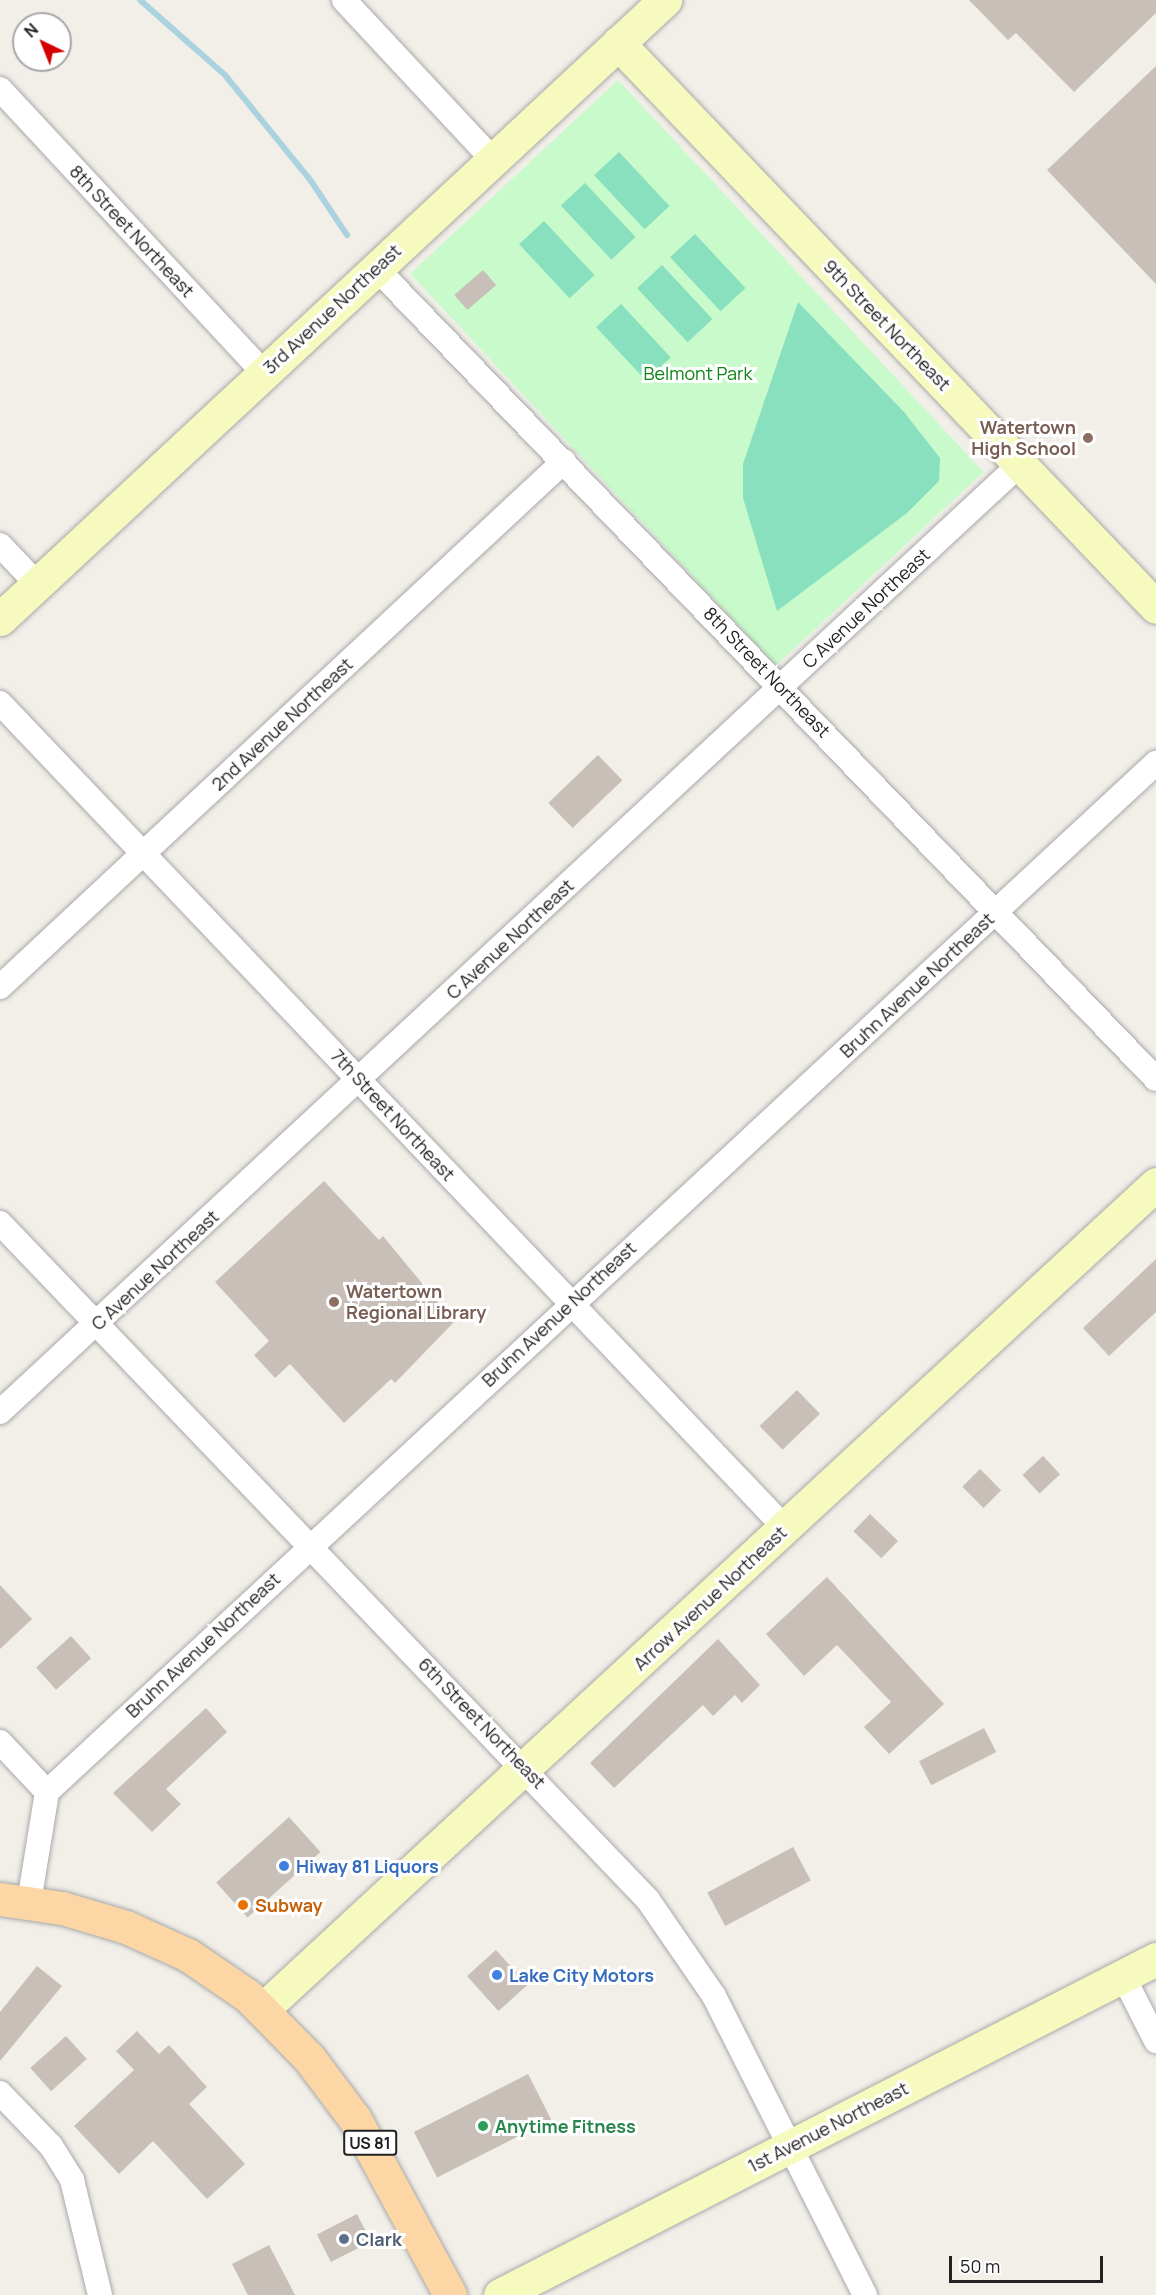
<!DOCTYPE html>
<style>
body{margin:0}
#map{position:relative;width:1156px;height:2295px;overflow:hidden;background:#f2efe9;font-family:Manrope,sans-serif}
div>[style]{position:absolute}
.park>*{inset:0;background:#c8facc;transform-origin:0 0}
.pitch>*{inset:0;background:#88e0be;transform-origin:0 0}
.stream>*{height:6px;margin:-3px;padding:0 3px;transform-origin:3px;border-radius:3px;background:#aad3df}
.building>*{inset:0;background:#c7bfb8;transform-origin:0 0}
.roads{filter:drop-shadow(0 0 2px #a9a9a9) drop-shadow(0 0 2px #a9a9a9)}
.street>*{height:24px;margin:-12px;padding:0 12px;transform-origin:12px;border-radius:12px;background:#fff}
.secondary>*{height:33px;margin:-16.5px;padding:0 16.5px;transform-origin:16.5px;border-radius:16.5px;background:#f7fabf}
.primary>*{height:33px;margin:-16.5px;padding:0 16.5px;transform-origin:16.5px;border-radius:16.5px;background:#fcd6a4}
.dots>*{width:16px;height:16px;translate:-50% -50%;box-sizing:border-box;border:3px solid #fff;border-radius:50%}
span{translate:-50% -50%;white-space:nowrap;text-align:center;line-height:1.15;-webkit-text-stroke:6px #fff;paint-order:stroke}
.shield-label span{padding:2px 4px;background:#fff;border:2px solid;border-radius:4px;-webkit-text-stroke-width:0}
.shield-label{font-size:16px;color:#222;font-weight:700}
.street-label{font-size:18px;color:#222}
.park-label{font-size:18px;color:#0c8416}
.education-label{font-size:18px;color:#785e54;font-weight:700}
.right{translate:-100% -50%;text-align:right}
.left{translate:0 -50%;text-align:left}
.shop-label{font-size:18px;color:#366cbe;font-weight:700}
.food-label{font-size:18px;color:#c56008;font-weight:700}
.leisure-label{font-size:18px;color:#27864d;font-weight:700}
.service-label{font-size:18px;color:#4e5e75;font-weight:700}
.north{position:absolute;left:12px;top:12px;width:60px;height:60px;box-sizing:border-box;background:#fff;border:2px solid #a7a7a7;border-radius:50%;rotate:317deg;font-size:16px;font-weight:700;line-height:24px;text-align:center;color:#222}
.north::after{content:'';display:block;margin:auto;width:21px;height:27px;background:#d40000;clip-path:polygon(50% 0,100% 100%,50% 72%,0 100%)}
.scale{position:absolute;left:949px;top:2256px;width:154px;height:27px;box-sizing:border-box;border:3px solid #222;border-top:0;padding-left:8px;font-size:18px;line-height:21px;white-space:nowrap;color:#222;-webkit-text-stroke:4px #fff;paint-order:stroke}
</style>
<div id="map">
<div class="park">
<div style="left:618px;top:80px;width:536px;height:284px;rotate:47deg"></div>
</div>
<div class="pitch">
<div style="left:619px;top:152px;width:74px;height:34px;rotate:47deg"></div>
<div style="left:585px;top:183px;width:74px;height:33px;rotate:47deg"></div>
<div style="left:544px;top:221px;width:74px;height:34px;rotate:47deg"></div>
<div style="left:695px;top:234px;width:74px;height:34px;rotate:47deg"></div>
<div style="left:662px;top:265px;width:74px;height:34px;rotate:47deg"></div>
<div style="clip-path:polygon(798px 302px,904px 412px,940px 458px,939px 481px,907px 513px,777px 611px,743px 498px,743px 464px)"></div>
<div style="left:621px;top:304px;width:73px;height:34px;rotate:47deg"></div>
</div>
<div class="stream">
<div style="left:140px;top:0;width:113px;rotate:41.4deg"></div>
<div style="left:225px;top:75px;width:136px;rotate:50.9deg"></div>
<div style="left:311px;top:181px;width:65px;rotate:56.3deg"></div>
</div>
<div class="building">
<div style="clip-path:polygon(969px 0,1156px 0,1156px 13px,1074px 92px,1016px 33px,1008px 40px)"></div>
<div style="clip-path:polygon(1156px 66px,1156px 284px,1047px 170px)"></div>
<div style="left:483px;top:270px;width:20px;height:38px;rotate:49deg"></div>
<div style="left:598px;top:755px;width:35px;height:69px;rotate:46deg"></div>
<div style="clip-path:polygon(324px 1181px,379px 1240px,383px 1236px,454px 1322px,395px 1383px,391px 1379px,344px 1423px,290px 1364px,275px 1378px,254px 1355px,269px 1341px,215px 1282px)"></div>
<div style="clip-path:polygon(1156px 1259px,1156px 1312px,1109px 1356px,1083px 1328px)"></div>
<div style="left:797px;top:1390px;width:33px;height:52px;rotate:46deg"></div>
<div style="left:1043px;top:1456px;width:25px;height:28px;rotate:47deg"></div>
<div style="left:980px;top:1469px;width:30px;height:25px;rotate:45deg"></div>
<div style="left:870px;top:1514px;width:39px;height:24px;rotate:44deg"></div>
<div style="clip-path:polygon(827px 1577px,944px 1704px,889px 1754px,864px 1727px,891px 1702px,837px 1645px,804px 1676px,766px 1634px)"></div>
<div style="clip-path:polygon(0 1585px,32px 1619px,0 1649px)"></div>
<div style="left:71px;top:1636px;width:30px;height:47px;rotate:48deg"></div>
<div style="clip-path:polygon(718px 1639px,760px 1685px,742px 1703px,735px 1695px,713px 1716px,703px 1705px,614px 1788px,590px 1763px)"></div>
<div style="clip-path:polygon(206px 1708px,227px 1732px,166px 1789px,181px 1804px,152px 1832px,113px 1793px)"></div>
<div style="left:984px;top:1728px;width:27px;height:73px;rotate:63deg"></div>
<div style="left:289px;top:1817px;width:47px;height:98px;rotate:48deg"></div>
<div style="left:793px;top:1847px;width:38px;height:97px;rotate:62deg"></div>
<div style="left:496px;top:1950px;width:47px;height:39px;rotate:48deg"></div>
<div style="clip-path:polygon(37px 1966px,62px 1986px,0 2061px,0 2012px)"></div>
<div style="clip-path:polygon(137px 2031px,159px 2054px,169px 2045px,207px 2087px,189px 2104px,245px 2164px,207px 2199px,153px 2141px,119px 2174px,74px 2126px,134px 2070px,116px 2051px)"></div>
<div style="left:66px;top:2036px;width:31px;height:48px;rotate:48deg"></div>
<div style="left:528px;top:2074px;width:51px;height:128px;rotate:63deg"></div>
<div style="left:357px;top:2214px;width:31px;height:45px;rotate:63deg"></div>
<div style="clip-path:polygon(269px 2245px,295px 2295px,248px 2295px,232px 2264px)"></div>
</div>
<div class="roads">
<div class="street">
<div style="left:344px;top:0;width:219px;rotate:47deg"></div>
<div style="left:0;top:89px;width:388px;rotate:47.1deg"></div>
<div style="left:376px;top:268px;width:1125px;rotate:46.12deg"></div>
<div style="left:0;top:545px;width:55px;rotate:46.5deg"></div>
<div style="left:0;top:703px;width:1139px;rotate:46.42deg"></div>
<div style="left:0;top:987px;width:771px;rotate:-43deg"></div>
<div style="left:0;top:1223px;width:937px;rotate:46.25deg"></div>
<div style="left:648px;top:1900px;width:116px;rotate:55.5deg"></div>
<div style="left:714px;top:1996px;width:335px;rotate:63.2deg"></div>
<div style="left:0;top:1412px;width:1391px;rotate:-42.9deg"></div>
<div style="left:0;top:1742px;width:69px;rotate:46.8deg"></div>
<div style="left:29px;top:1902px;width:111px;rotate:-80.7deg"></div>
<div style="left:47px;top:1792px;width:1513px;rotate:-42.86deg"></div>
<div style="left:1123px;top:1976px;width:73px;rotate:63.1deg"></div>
<div style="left:0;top:2093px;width:74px;rotate:46.1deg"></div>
<div style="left:51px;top:2146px;width:40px;rotate:58deg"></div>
<div style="left:72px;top:2180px;width:118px;rotate:76.3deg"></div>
</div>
<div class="secondary">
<div style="left:618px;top:43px;width:779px;rotate:46.35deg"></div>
<div style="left:0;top:619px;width:909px;rotate:-42.95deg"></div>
<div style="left:263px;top:2009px;width:1216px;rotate:-42.73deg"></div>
<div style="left:500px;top:2295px;width:737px;rotate:-27.12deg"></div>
</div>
<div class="primary">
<div style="left:0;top:1899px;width:63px;rotate:8.3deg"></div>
<div style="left:62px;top:1908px;width:67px;rotate:16.5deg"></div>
<div style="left:126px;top:1927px;width:68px;rotate:24.3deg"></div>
<div style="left:188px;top:1955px;width:73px;rotate:34.3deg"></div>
<div style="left:248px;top:1996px;width:87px;rotate:45.5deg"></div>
<div style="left:309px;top:2058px;width:76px;rotate:53deg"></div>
<div style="left:355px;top:2119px;width:200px;rotate:61.6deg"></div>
</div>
</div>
<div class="dots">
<div style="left:1088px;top:438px;background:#8d6e63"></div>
<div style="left:334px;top:1302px;background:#8d6e63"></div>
<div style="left:284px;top:1866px;background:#3f7fe0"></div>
<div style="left:243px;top:1905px;background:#e8710a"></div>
<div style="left:497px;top:1975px;background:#3f7fe0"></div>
<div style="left:483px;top:2126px;background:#2e9e5b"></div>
<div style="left:344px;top:2239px;background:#5c6f8a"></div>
</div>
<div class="shield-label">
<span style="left:370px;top:2143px">US 81</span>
</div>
<div class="street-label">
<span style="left:132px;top:231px;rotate:47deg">8th Street Northeast</span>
<span style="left:332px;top:309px;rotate:-43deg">3rd Avenue Northeast</span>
<span style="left:887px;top:325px;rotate:46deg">9th Street Northeast</span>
<span style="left:866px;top:608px;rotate:-43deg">C Avenue Northeast</span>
<span style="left:767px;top:672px;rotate:46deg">8th Street Northeast</span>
<span style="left:282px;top:724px;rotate:-43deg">2nd Avenue Northeast</span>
<span style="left:510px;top:939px;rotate:-43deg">C Avenue Northeast</span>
<span style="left:917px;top:985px;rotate:-43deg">Bruhn Avenue Northeast</span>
<span style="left:393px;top:1115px;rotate:47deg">7th Street Northeast</span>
<span style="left:155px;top:1270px;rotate:-43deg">C Avenue Northeast</span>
<span style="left:559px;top:1314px;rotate:-43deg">Bruhn Avenue Northeast</span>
<span style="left:710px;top:1598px;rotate:-43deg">Arrow Avenue Northeast</span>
<span style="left:203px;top:1645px;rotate:-43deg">Bruhn Avenue Northeast</span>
<span style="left:482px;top:1723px;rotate:46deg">6th Street Northeast</span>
<span style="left:828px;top:2127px;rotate:-27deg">1st Avenue Northeast</span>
</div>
<div class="park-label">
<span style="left:698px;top:373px">Belmont Park</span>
</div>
<div class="education-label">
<span class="right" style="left:1076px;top:438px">Watertown<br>High School</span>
<span class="left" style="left:346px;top:1302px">Watertown<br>Regional Library</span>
</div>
<div class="shop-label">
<span class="left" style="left:296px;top:1866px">Hiway 81 Liquors</span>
<span class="left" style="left:509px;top:1975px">Lake City Motors</span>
</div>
<div class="food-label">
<span class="left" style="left:255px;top:1905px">Subway</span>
</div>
<div class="leisure-label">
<span class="left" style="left:495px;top:2126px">Anytime Fitness</span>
</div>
<div class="service-label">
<span class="left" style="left:356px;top:2239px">Clark</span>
</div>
<div class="north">N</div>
<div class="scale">50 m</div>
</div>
